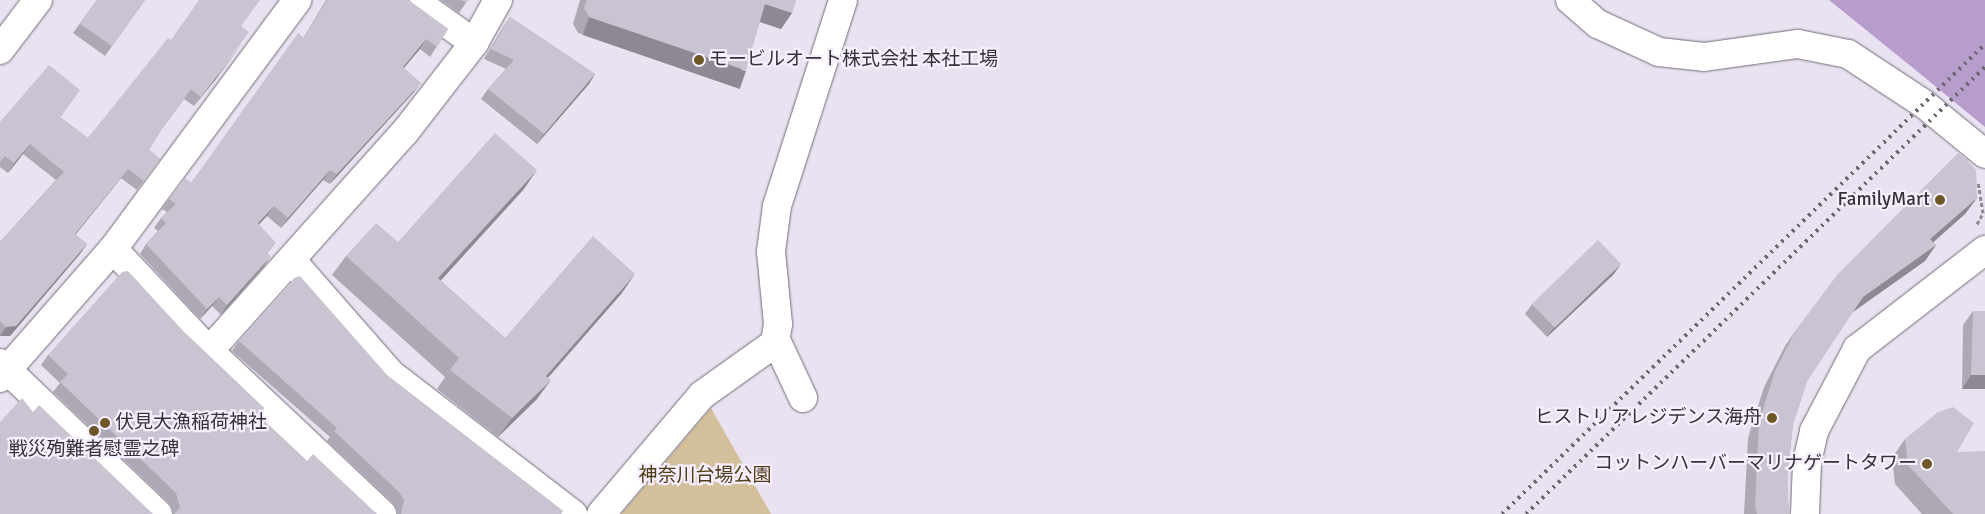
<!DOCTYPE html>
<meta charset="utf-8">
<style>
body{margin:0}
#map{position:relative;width:1985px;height:514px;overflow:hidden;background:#eae2f1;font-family:Signika,"Noto Sans JP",sans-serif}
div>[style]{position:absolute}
.green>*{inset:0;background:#d3c09a}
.water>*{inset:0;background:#b69dcc}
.path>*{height:3px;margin-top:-1.5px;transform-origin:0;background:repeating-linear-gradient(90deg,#8e8993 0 4px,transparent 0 6.5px)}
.roads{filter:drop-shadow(0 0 1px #726c79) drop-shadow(0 0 1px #726c79)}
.minor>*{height:28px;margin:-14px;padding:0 14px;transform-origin:14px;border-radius:14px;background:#fff}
.highway>*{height:28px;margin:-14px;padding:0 14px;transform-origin:14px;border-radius:14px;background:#fff}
.rail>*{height:4px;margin-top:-2px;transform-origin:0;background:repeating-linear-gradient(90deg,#6d6871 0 2.5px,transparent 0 7.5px)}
.wall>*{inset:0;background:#aea8b4}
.shaded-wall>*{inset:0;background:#8d8892;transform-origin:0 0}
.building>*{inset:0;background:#cac3d1;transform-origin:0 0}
.dots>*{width:14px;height:14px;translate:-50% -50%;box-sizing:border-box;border:2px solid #f7efff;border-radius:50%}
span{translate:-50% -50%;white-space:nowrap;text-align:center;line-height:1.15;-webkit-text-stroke:4.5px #f7efff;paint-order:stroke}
.poi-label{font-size:19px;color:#353238}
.left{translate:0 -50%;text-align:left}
.right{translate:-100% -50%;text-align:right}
.park-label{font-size:19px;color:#4f3d15}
</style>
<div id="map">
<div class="green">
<div style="clip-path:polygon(711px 408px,771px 514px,621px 514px)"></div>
</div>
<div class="water">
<div style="clip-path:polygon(1829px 0,1985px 0,1985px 127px,1918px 72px)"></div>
</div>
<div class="path">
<div style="left:1977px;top:224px;width:13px;rotate:-61deg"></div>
<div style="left:1983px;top:213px;width:33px;rotate:-99deg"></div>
</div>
<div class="roads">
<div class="minor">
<div style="left:414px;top:0;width:74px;rotate:35.6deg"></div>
<div style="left:1570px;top:0;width:37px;rotate:41deg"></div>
<div style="left:1598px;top:24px;width:67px;rotate:24.7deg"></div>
<div style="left:1659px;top:52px;width:45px;rotate:6.3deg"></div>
<div style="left:1704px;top:57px;width:95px;rotate:-7.9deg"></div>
<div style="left:1798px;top:44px;width:51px;rotate:11.3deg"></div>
<div style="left:1848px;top:54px;width:91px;rotate:33.3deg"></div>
<div style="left:1924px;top:104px;width:79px;rotate:39.3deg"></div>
<div style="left:113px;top:249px;width:140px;rotate:46.7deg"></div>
<div style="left:209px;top:351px;width:238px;rotate:43.3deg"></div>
<div style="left:292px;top:261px;width:150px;rotate:48.8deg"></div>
<div style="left:391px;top:374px;width:230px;rotate:37.6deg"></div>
<div style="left:776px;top:340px;width:64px;rotate:65deg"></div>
<div style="left:209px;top:351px;width:294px;rotate:-48.2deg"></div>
<div style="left:405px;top:132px;width:113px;rotate:-52.2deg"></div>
<div style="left:474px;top:43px;width:49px;rotate:-60.8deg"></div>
<div style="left:0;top:363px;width:219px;rotate:43.7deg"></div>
<div style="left:0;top:378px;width:171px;rotate:-48.8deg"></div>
<div style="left:113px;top:249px;width:310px;rotate:-53.5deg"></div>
<div style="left:601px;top:514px;width:156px;rotate:-49.7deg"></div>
<div style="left:702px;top:395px;width:90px;rotate:-35.5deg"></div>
<div style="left:775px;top:343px;width:19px;rotate:-81deg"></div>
<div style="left:778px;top:324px;width:73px;rotate:-95.5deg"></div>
<div style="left:771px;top:251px;width:45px;rotate:-82.4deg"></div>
<div style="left:777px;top:206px;width:216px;rotate:-72.2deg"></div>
<div style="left:1805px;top:514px;width:52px;rotate:-87.8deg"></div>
<div style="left:1807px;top:462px;width:32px;rotate:-77deg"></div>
<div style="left:1814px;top:431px;width:93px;rotate:-62.3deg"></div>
<div style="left:1857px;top:349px;width:162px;rotate:-37.7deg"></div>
</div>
<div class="highway">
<div style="left:0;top:50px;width:63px;rotate:-52.8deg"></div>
</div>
</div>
<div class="rail">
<div style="left:1502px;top:514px;width:674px;rotate:-44.22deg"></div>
<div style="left:1526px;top:514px;width:641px;rotate:-44.24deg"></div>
</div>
<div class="wall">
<div style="clip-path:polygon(97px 0,145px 0,105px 56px,73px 33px)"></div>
<div style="clip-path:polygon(326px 0,410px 0,411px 2px,448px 29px,430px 57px,420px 49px,404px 68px,414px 92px,330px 184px,323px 180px,281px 228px,267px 216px,259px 224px,268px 254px,264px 266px,221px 315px,212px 306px,200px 319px,140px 254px,146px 244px,158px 231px,154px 228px,161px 218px,167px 212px,162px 209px,184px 178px,191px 183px,304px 37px)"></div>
<div style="clip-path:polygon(441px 0,468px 0,459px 13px)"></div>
<div style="clip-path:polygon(580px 0,796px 0,792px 13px,781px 29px,760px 22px,735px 86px,578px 33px,573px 24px)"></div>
<div style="clip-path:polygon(510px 17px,595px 74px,589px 84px,537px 144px,481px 99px,488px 89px,506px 69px,484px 59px,503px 27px)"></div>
<div style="clip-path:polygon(241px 26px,216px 79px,194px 106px,184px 99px,161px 130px,149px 150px,160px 159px,137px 190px,121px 178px,75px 235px,87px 244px,80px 254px,10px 336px,0 336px,0 242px,56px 180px,23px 154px,8px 173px,0 167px,0 122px,61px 118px,88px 138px,171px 40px)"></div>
<div style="clip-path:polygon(524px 189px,440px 280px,505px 338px,622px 293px,548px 377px,537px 399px,498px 437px,437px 389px,445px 377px,332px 275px,346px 256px,398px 242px)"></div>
<div style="clip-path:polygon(1977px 198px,1965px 214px,1933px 242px,1936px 245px,1925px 261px,1852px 313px,1807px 381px,1793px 424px,1788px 470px,1788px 502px,1790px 514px,1744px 514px,1748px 438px,1764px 387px,1785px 346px,1796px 330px)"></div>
<div style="clip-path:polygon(1614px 274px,1547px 337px,1525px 314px,1532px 304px)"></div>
<div style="clip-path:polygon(1973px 311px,1985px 389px,1962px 389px,1963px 325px)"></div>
<div style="clip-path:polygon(185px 333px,264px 408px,259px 416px,307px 461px,377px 514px,172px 514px,169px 503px,53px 392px,60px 383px,41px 365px,48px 355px)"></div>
<div style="clip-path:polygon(239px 341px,388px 376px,563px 511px,561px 514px,396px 514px,397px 510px,393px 503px,327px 441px,330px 437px,232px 351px)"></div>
<div style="clip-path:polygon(1905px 439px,1957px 452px,1985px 514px,1922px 514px,1895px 484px,1892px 458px)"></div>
</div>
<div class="shaded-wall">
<div style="clip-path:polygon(765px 4px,792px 13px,781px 29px,754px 20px)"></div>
<div style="left:589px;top:17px;width:166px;height:19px;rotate:19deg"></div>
<div style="clip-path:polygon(426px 39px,420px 49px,396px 77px,403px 67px)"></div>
<div style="clip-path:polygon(243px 42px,216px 79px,194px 106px,201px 97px)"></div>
<div style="clip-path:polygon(595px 74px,589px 84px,537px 144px,544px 134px)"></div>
<div style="clip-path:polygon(421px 83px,414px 92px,330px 184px,337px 174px)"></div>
<div style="clip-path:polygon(30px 144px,23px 154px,8px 173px,14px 163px)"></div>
<div style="clip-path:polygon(128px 169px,121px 178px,68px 244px,75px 234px)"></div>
<div style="clip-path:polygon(330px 170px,323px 180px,281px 228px,288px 218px)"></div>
<div style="clip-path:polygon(537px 170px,524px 189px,425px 298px,438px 278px)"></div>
<div style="clip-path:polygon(1977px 198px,1965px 214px,1919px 255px,1930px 239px)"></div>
<div style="clip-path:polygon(274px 206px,267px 216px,251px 233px,258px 223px)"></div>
<div style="clip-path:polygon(87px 244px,80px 254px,10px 336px,0 336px,6px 327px)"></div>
<div style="clip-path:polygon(1936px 245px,1925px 261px,1851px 313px,1863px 297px)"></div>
<div style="clip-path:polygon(271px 256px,264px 266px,221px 315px,227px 305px)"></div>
<div style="clip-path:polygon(1621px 264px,1614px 274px,1547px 337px,1554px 327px)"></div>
<div style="clip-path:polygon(635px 274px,622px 293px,533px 395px,546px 376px)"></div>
<div style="clip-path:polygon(219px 297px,212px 306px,200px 319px,207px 309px)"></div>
<div style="clip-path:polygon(1971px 375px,1985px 375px,1985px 389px,1962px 389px)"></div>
<div style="clip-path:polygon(551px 380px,537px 399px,498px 437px,512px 418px)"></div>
</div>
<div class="building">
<div style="clip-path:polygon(97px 0,145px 0,112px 46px,80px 24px)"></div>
<div style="clip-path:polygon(199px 0,260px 0,241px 26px,249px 32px,222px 69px,201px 97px,191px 89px,163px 127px,149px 150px,160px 159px,144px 181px,128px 169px,75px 234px,87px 244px,16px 326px,6px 327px,0 321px,0 242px,64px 172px,30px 144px,14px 163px,5px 156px,0 162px,0 122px,49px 65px,80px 90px,60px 118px,88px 138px,168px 38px,171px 40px)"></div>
<div style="clip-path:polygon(327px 0,410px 0,411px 2px,448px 29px,437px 47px,426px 39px,403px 67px,421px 83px,337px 174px,330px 170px,288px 218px,274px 206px,258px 223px,276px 243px,267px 254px,271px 256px,227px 305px,219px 297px,207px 309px,146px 244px,166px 223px,161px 218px,176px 204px,169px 199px,184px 178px,191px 183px,298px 33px,304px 38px)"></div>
<div style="clip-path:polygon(461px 0,468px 0,466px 3px)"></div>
<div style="clip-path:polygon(587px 0,796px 0,792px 13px,765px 4px,746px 70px,589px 17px,584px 8px)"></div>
<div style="clip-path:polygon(510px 17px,595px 74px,544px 134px,488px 89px,514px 60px,491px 49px)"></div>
<div style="clip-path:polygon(495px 133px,537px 170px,438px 278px,505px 338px,593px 236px,635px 274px,546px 376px,551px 380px,512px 418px,450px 370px,459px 358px,346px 256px,376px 223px,398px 242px)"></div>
<div style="clip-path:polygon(1959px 152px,1976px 170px,1977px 198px,1930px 239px,1936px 245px,1863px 297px,1807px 381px,1793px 424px,1788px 470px,1788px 502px,1790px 514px,1757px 514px,1755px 505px,1759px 422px,1775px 371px,1796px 330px,1837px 275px)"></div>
<div style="left:1598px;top:240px;width:33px;height:92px;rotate:46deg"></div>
<div style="clip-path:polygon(128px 271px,185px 333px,264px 408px,258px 415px,307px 461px,313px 454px,377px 514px,174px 514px,180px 508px,176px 493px,60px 382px,68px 374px,48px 355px,122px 272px)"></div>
<div style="clip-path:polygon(300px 276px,388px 376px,563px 511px,561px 514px,401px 514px,404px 500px,400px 493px,334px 431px,337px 428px,239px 341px,294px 278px)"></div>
<div style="clip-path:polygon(1973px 311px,1985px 311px,1985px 375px,1971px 375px)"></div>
<div style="clip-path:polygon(22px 398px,33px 412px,39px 405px,153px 514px,0 514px,0 422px)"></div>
<div style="clip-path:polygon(1953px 407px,1974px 423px,1957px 452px,1985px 451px,1985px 514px,1953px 514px,1908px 465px,1905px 439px,1938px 412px)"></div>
</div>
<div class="dots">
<div style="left:699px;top:60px;background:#6e5727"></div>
<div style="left:1940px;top:200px;background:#6e5727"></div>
<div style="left:1772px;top:418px;background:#6e5727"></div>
<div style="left:105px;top:423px;background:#6e5727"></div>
<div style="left:94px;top:431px;background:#6e5727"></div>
<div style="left:1927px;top:464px;background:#6e5727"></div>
</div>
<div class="poi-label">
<span class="left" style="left:709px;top:60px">モービルオート株式会社 本社工場</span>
<span class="right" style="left:1930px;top:200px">FamilyMart</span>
<span class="right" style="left:1762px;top:418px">ヒストリアレジデンス海舟</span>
<span class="left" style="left:115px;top:423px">伏見大漁稲荷神社</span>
<span style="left:94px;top:450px">戦災殉難者慰霊之碑</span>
<span class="right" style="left:1917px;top:464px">コットンハーバーマリナゲートタワー</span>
</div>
<div class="park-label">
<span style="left:705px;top:476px">神奈川台場公園</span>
</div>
</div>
